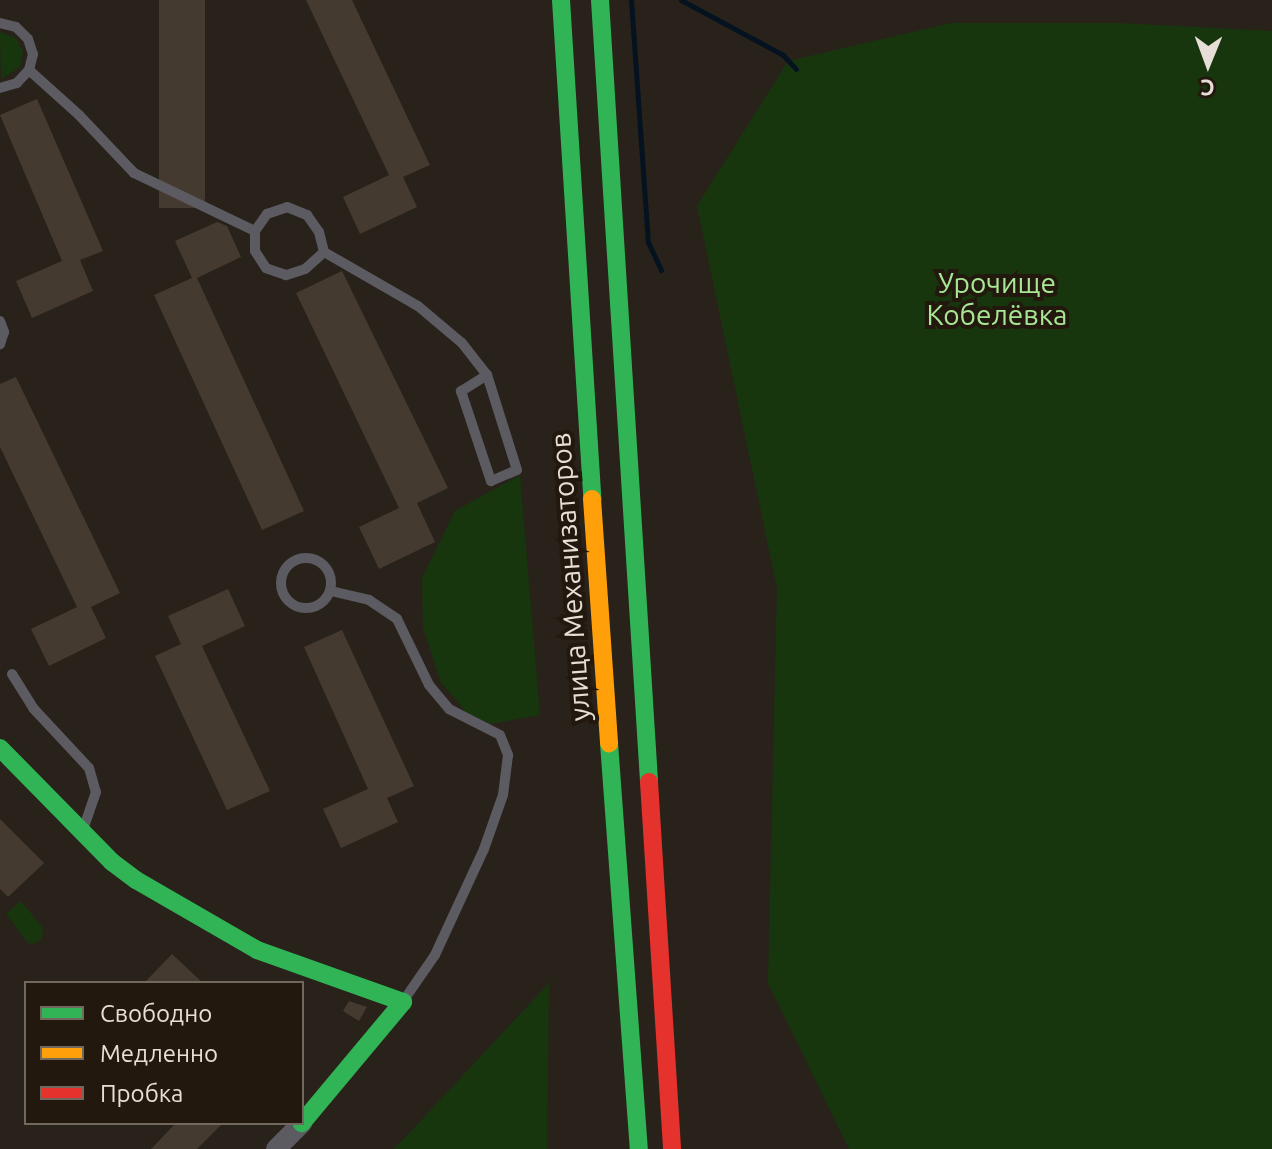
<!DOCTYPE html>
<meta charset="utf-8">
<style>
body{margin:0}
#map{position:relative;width:1272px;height:1149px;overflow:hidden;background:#28221b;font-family:Ubuntu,sans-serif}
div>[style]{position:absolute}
.green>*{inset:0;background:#18360d}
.stream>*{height:5px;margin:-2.5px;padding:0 2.5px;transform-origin:2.5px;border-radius:2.5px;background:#051320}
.building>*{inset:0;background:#453a30;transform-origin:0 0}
.lane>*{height:10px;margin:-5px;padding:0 5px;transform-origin:5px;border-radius:5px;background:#5c5b62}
.lane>.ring{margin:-5px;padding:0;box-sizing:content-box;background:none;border:10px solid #5c5b62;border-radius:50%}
.street>*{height:20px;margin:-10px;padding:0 10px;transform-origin:10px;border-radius:10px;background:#5c5b62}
.fast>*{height:18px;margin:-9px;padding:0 9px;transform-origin:9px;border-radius:9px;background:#30b455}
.slow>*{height:18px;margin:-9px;padding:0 9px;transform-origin:9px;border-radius:9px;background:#ff9f0a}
.jam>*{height:18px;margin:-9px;padding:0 9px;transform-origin:9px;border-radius:9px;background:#e5322d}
span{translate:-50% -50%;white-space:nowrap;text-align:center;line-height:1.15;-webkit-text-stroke:8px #23180d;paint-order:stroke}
.park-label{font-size:28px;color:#a6e695}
.street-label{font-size:28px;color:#e6dfd7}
.legend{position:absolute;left:24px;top:981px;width:280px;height:144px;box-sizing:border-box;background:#23180d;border:2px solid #71685e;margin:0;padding:10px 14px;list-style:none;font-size:24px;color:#e6dfd7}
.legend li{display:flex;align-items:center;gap:16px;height:40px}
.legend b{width:40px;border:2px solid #71685e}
.north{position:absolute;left:1168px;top:24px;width:80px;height:80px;-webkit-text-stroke:6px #23180d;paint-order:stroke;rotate:181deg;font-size:22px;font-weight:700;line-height:32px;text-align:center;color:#e6dfd7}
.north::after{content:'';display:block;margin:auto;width:28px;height:36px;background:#e6dfd7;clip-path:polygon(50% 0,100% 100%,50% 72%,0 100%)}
</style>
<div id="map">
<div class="green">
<div style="clip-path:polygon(951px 23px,1119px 23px,1272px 31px,1272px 1149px,849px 1149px,768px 983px,777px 588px,697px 206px,788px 61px)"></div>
<div style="clip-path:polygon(0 32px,16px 38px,23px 52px,20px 67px,1px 79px)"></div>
<div style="clip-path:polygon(520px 475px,540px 715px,490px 724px,466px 712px,440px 681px,423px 627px,422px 578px,455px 511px)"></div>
<div style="clip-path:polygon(21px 901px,43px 928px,42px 938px,34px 944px,28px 943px,6px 914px)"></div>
<div style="clip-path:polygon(549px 983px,547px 1149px,393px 1149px,399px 1144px)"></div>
</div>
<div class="stream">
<div style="left:631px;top:0;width:243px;rotate:86deg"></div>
<div style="left:648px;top:242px;width:31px;rotate:65deg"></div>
<div style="left:681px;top:0;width:116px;rotate:28.3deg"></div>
<div style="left:783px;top:55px;width:19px;rotate:47deg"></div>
</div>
<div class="building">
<div style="left:159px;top:0;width:46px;height:208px"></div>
<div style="clip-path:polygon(306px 0,352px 0,430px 165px,403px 177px,417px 207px,360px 234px,343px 197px,389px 175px)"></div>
<div style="clip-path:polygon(37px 99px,103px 251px,80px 260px,93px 291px,32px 318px,16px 281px,62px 261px,0 115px)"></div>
<div style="clip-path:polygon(217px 222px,227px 226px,241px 257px,197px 278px,304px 511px,262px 530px,154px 295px,192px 278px,175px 241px)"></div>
<div style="clip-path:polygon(342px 271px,448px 488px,417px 503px,435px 542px,379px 569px,359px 527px,399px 508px,296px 293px)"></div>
<div style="clip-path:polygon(16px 377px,120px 593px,91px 607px,106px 638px,49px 666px,31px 629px,77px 607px,0 447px,0 384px)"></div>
<div style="clip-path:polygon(228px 589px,245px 626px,202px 646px,270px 791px,227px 810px,155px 656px,181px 644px,168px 616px)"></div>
<div style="clip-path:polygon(342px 630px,414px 786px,387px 798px,398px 822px,341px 848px,323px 809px,368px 789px,304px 647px)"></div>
<div style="clip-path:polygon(0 819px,44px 863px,8px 897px,0 889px)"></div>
<div style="clip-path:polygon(172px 954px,203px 983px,144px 983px)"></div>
<div style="clip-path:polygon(349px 1001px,367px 1007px,359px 1021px,343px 1011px)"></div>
<div style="clip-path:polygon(176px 1123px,223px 1123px,197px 1149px,151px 1149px)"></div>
</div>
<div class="lane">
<div style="left:0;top:23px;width:16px;rotate:14deg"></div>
<div style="left:16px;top:27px;width:17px;rotate:45deg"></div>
<div style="left:28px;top:39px;width:16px;rotate:72deg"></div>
<div style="left:33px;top:54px;width:16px;rotate:104deg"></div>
<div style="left:29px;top:70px;width:18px;rotate:133deg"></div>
<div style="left:17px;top:83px;width:18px;rotate:164deg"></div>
<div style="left:29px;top:70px;width:67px;rotate:42deg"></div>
<div style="left:79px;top:115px;width:80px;rotate:46.5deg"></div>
<div style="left:134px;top:173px;width:134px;rotate:25.6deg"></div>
<div style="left:287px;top:207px;width:22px;rotate:22deg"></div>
<div style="left:307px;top:215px;width:21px;rotate:55deg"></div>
<div style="left:319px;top:232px;width:21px;rotate:76deg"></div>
<div style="left:324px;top:252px;width:25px;rotate:138deg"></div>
<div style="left:305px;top:269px;width:20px;rotate:162deg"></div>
<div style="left:286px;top:275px;width:21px;rotate:-161deg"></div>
<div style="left:266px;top:268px;width:20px;rotate:-123deg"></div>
<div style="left:255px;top:251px;width:20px;rotate:-90deg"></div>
<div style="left:255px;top:231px;width:21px;rotate:-55deg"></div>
<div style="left:267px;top:214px;width:21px;rotate:-19deg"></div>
<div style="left:324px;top:252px;width:108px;rotate:29.9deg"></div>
<div style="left:418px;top:306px;width:57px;rotate:40.1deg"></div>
<div style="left:462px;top:343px;width:41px;rotate:52deg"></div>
<div style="left:487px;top:375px;width:31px;rotate:148deg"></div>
<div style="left:461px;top:391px;width:95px;rotate:71.6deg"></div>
<div style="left:491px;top:481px;width:28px;rotate:-23deg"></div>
<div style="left:517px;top:470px;width:100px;rotate:-107.5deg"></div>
<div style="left:0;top:321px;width:12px;rotate:70deg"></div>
<div style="left:4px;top:332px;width:13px;rotate:108deg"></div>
<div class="ring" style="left:281px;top:558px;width:40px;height:40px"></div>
<div style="left:331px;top:591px;width:39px;rotate:13deg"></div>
<div style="left:369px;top:600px;width:34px;rotate:34deg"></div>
<div style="left:397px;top:619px;width:73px;rotate:64.1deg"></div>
<div style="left:429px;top:685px;width:31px;rotate:50deg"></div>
<div style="left:449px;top:709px;width:57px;rotate:27deg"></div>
<div style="left:500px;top:735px;width:22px;rotate:68deg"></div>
<div style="left:508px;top:755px;width:40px;rotate:97.1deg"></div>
<div style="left:503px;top:795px;width:57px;rotate:109.4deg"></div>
<div style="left:484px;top:849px;width:117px;rotate:114.8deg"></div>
<div style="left:435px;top:955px;width:55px;rotate:124.6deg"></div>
<div style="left:12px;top:674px;width:40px;rotate:58deg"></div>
<div style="left:33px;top:708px;width:82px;rotate:47deg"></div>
<div style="left:89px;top:768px;width:25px;rotate:74deg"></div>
<div style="left:96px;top:792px;width:37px;rotate:109deg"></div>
</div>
<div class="street">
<div style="left:276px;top:1149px;width:37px;rotate:-45deg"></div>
</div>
<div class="fast">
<div style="left:561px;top:0;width:500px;rotate:86.4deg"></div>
<div style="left:600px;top:0;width:784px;rotate:86.41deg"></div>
<div style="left:609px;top:743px;width:407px;rotate:85.8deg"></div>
<div style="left:0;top:748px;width:160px;rotate:45.5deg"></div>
<div style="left:112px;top:862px;width:30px;rotate:37deg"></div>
<div style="left:136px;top:880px;width:140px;rotate:30deg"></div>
<div style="left:257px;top:950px;width:155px;rotate:19.6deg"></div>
<div style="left:403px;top:1002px;width:158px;rotate:129.9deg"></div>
</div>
<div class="slow">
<div style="left:592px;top:499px;width:245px;rotate:86deg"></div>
</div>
<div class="jam">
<div style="left:649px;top:782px;width:368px;rotate:86.4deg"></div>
</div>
<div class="park-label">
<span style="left:997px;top:299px">Урочище<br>Кобелёвка</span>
</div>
<div class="street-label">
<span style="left:570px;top:577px;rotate:-94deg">улица Механизаторов</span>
</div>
<ul class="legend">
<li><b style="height:10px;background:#30b455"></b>Свободно</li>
<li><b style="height:10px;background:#ff9f0a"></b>Медленно</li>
<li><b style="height:10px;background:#e5322d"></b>Пробка</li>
</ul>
<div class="north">С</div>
</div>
